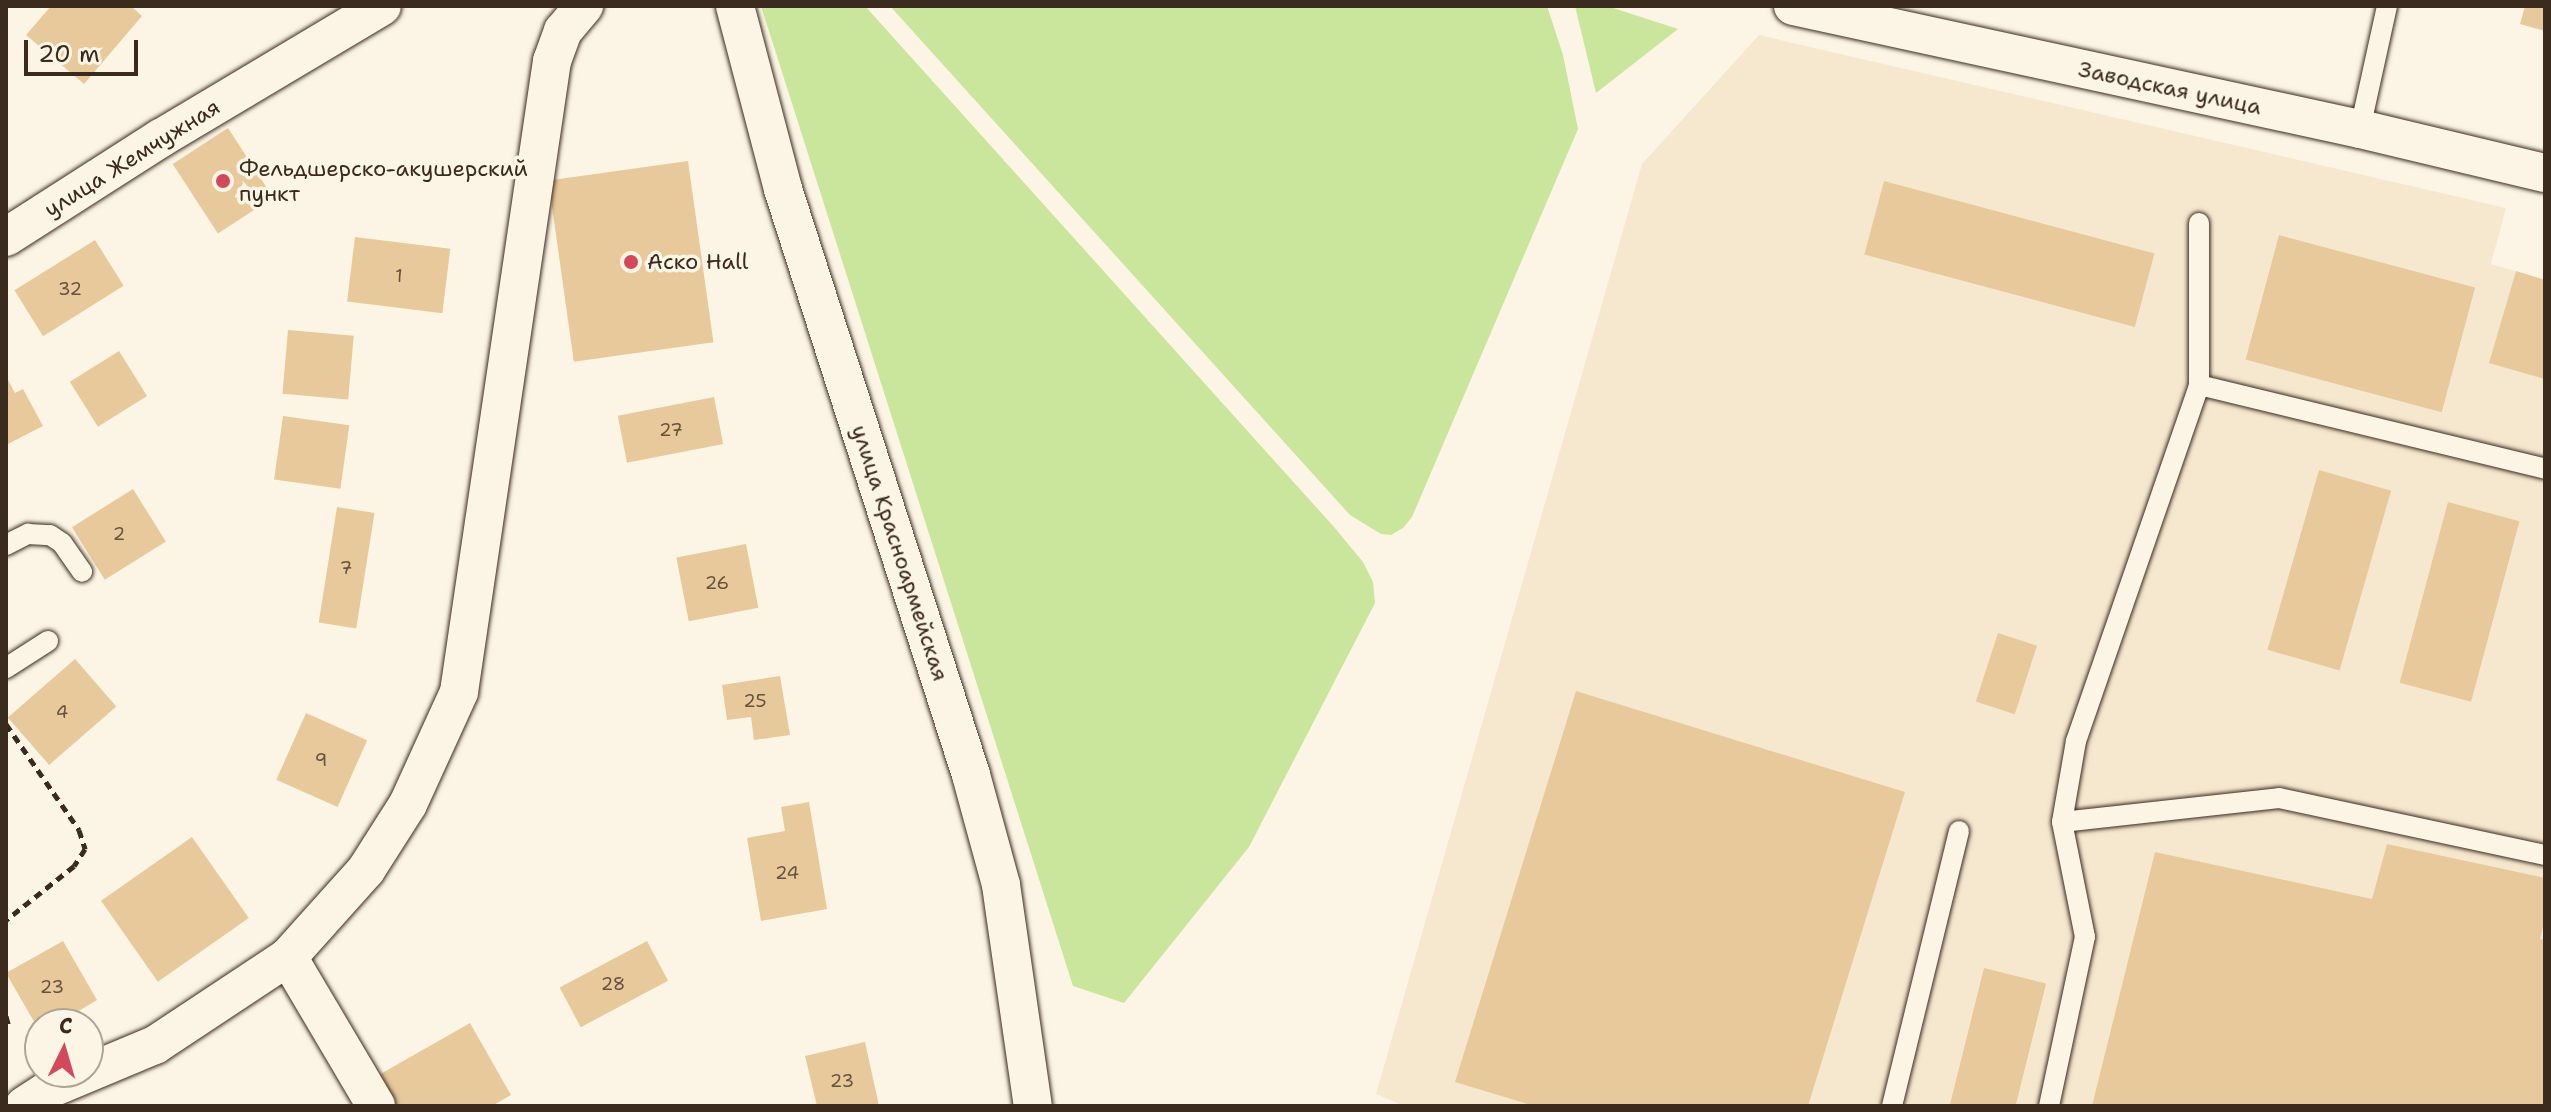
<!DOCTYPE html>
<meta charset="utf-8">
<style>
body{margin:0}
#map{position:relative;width:2551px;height:1112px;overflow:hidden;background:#fcf5e5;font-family:"Shantell Sans",sans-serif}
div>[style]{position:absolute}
.built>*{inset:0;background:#f6e8cf}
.green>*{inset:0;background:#cae59c}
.building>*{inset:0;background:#e8c99b;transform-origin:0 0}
.path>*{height:5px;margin-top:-2.5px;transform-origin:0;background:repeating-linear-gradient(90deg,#3b2a1e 0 8px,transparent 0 14px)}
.roads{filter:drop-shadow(0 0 2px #3b2a1e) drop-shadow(0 0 2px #3b2a1e)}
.lane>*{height:20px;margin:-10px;padding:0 10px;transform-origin:10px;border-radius:10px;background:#fcf5e5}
.street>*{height:38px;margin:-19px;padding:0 19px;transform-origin:19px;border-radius:19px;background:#fcf5e5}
.dots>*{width:22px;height:22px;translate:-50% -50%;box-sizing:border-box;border:4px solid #fcf5e5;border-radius:50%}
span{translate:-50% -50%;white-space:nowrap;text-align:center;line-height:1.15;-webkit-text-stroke:7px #fcf5e5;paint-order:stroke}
.number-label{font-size:18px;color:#66523d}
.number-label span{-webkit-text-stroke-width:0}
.street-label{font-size:22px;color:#3b2a1e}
.poi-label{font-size:22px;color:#3b2a1e}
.left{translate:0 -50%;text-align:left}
.frame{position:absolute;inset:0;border:8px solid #3b2a1e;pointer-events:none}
.north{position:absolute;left:24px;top:1008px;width:80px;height:80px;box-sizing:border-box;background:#fcf5e5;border:2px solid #afa495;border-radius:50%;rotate:5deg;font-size:22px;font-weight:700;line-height:32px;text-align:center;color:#3b2a1e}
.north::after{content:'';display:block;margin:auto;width:28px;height:36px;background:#d1495b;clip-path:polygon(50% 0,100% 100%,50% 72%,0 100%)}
.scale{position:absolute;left:24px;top:40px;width:114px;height:36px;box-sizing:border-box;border:4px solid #3b2a1e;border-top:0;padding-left:10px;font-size:24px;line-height:28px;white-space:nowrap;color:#3b2a1e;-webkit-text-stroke:6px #fcf5e5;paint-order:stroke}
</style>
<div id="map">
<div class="built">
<div style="clip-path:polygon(1759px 35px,2506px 208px,2491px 264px,2545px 280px,2545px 1106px,1404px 1106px,1376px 1094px,1642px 164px)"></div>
</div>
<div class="green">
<div style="clip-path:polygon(761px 6px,865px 6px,1334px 527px,1363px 562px,1373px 582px,1375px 603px,1249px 847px,1124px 1003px,1073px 986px)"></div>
<div style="clip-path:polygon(890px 6px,1547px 6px,1563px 55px,1578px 129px,1412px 517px,1403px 528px,1391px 535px,1381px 534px,1350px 515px)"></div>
<div style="clip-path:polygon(1575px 6px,1607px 6px,1678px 29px,1596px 93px)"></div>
</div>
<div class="building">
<div style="clip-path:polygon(51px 6px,131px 6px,142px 16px,84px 84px,26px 35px)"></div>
<div style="clip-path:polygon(2525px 6px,2545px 6px,2545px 31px,2520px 24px)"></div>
<div style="left:228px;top:128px;width:83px;height:66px;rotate:57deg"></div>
<div style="left:688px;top:161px;width:183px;height:141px;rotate:82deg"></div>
<div style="left:1884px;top:181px;width:280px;height:76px;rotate:15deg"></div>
<div style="left:2279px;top:235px;width:203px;height:129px;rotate:15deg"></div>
<div style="left:355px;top:237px;width:96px;height:65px;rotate:7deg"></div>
<div style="left:95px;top:240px;width:54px;height:95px;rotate:58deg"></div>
<div style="clip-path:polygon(2516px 271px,2545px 280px,2545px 379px,2489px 363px)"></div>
<div style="left:288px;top:330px;width:66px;height:64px;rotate:5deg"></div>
<div style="left:119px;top:351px;width:53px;height:58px;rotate:58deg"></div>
<div style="clip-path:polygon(6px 376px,15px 393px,23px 389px,43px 426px,6px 445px)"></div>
<div style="left:714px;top:397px;width:48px;height:98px;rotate:79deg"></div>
<div style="left:283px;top:416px;width:67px;height:64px;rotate:8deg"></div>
<div style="left:2319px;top:470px;width:75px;height:187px;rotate:16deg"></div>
<div style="left:133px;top:489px;width:62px;height:72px;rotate:58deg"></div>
<div style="left:2448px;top:502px;width:74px;height:187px;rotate:15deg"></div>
<div style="left:337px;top:507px;width:38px;height:117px;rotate:9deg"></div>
<div style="left:746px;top:544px;width:65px;height:71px;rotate:79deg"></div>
<div style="left:1998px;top:633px;width:41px;height:72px;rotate:18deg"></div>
<div style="left:75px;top:659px;width:63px;height:89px;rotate:49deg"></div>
<div style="clip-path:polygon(780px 676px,790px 735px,754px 740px,751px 717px,727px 720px,722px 685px)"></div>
<div style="clip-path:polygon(1576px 691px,1905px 792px,1808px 1106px,1534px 1106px,1455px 1082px)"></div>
<div style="left:306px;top:713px;width:67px;height:73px;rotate:24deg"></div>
<div style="clip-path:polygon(809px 802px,827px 909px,761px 921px,747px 838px,785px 831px,781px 807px)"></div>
<div style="left:192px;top:837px;width:99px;height:111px;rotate:55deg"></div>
<div style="clip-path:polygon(2387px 844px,2545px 878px,2545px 918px,2540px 939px,2545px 940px,2545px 1106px,2092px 1106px,2155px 852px,2372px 899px)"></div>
<div style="clip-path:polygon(63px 941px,97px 1000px,57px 1024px,40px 1024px,40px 1032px,6px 973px)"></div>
<div style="left:647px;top:941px;width:45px;height:99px;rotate:62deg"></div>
<div style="left:1984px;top:968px;width:64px;height:142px;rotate:14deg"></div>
<div style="clip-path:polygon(470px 1023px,511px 1095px,492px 1106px,394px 1106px,377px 1076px)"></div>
<div style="clip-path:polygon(865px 1042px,879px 1106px,817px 1106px,805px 1056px)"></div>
</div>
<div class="path">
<div style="left:6px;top:724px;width:129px;rotate:55.4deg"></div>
<div style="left:79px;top:830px;width:20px;rotate:72deg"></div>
<div style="left:85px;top:849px;width:20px;rotate:123deg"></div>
<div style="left:74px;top:866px;width:87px;rotate:141.5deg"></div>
<div style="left:6px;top:1016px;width:11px;rotate:75deg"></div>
</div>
<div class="roads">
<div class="lane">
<div style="left:2360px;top:129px;width:126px;rotate:-77.6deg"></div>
<div style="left:2199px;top:223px;width:162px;rotate:90deg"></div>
<div style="left:2199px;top:385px;width:356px;rotate:13.6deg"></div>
<div style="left:6px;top:545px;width:25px;rotate:-27deg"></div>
<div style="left:28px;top:534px;width:22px;rotate:3deg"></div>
<div style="left:50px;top:535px;width:14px;rotate:34deg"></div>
<div style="left:62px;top:543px;width:35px;rotate:55deg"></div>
<div style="left:6px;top:668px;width:50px;rotate:-32.7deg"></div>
<div style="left:2062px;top:822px;width:82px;rotate:-80.2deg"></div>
<div style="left:2076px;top:741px;width:377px;rotate:-70.9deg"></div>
<div style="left:1892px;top:1106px;width:283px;rotate:-76.3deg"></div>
<div style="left:2049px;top:1106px;width:173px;rotate:-78deg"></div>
<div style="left:2085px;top:937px;width:117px;rotate:-101.3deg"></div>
<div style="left:2062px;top:822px;width:218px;rotate:-6.3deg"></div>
<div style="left:2279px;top:798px;width:272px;rotate:12.1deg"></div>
</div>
<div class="street">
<div style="left:735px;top:6px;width:189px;rotate:75.3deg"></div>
<div style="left:783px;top:189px;width:615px;rotate:72.21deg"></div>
<div style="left:971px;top:775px;width:114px;rotate:74.7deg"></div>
<div style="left:1001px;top:885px;width:223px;rotate:81.8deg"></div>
<div style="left:1793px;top:6px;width:580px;rotate:12.24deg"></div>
<div style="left:2360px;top:129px;width:190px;rotate:13.4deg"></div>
<div style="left:6px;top:237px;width:184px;rotate:-32.6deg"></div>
<div style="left:161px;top:138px;width:257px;rotate:-30.8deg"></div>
<div style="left:288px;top:957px;width:173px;rotate:59.4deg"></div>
<div style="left:24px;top:1106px;width:33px;rotate:-33deg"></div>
<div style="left:52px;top:1088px;width:112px;rotate:-22.7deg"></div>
<div style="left:155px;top:1045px;width:159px;rotate:-33.5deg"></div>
<div style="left:288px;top:957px;width:117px;rotate:-48.1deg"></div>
<div style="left:366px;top:870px;width:78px;rotate:-57.5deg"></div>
<div style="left:408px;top:804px;width:123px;rotate:-65.5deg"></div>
<div style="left:459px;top:692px;width:638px;rotate:-81.62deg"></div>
<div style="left:552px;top:61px;width:32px;rotate:-70deg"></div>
<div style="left:563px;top:31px;width:33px;rotate:-50deg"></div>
</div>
</div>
<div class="dots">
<div style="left:223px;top:181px;background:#d1495b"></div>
<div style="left:631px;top:262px;background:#d1495b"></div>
</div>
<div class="number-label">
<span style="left:399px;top:276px">1</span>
<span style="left:70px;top:289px">32</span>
<span style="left:671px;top:430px">27</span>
<span style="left:119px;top:534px">2</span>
<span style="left:346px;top:568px">7</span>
<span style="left:717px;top:583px">26</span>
<span style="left:755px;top:701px">25</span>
<span style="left:62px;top:712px">4</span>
<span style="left:321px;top:760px">9</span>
<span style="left:787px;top:873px">24</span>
<span style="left:613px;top:984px">28</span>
<span style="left:52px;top:987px">23</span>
<span style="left:842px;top:1081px">23</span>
</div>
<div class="street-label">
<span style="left:2170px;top:88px;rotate:12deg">Заводская улица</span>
<span style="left:132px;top:158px;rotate:-32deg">улица Жемчужная</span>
<span style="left:900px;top:553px;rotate:72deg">улица Красноармейская</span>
</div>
<div class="poi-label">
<span class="left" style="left:239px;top:181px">Фельдшерско-акушерский<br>пункт</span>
<span class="left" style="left:647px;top:262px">Аско Hall</span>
</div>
<div class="frame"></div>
<div class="north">С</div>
<div class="scale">20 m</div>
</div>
